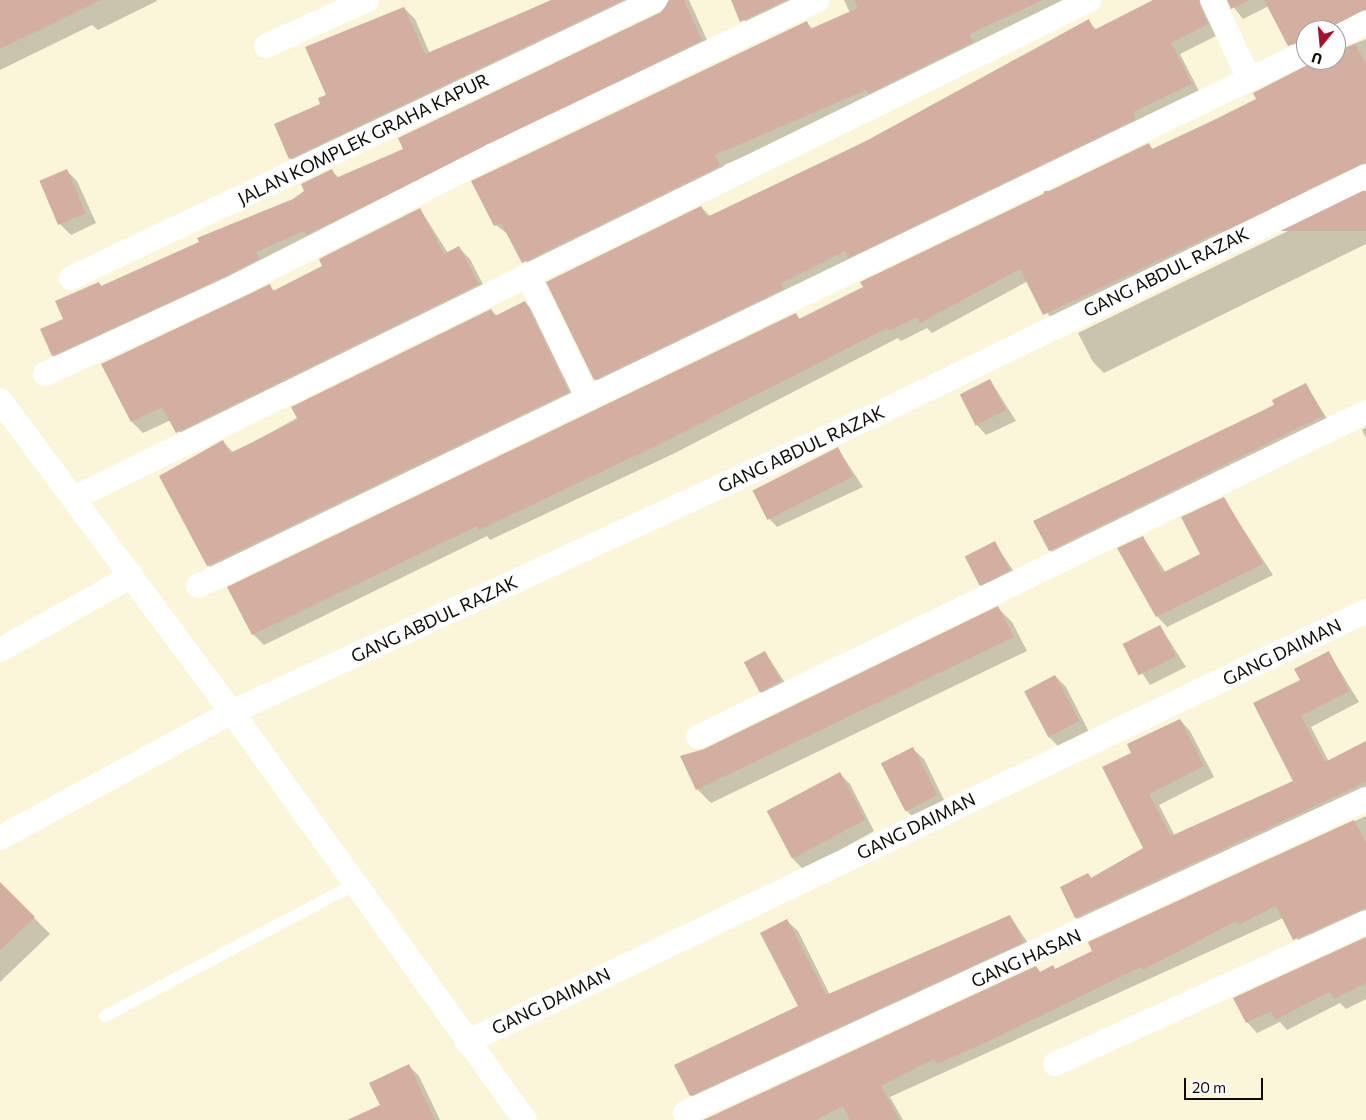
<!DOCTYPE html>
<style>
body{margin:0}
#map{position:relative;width:1366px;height:1120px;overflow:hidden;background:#fbf5d9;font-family:Commissioner,sans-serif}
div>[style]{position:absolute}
.shadow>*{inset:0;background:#0003}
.building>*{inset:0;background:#d3afa1;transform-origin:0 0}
.service>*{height:12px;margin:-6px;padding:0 6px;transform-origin:6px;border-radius:6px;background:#fff}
.minor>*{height:24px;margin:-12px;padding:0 12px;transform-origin:12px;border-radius:12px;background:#fff}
span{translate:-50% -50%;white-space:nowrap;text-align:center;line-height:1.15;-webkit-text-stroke:4px #fff;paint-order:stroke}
.street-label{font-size:18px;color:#0e0b04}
.north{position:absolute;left:1296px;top:20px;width:50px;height:50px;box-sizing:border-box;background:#fff;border:1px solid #9f9d9b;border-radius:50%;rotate:197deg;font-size:14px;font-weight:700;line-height:20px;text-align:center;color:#0e0b04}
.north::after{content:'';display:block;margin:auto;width:18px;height:22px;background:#a70d2c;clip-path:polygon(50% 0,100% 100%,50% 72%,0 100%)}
.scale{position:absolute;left:1184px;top:1078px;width:79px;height:22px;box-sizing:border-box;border:2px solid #0e0b04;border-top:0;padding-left:6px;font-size:15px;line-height:18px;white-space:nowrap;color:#0e0b04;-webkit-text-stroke:4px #fff;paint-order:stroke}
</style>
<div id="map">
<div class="shadow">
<div style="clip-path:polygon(0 0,156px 0,157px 1px,98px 30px,92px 25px,0 70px)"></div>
<div style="clip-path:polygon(551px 0,655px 0,301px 169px,290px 158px,328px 96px,404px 8px,415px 19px,430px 54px)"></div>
<div style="clip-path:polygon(670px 0,689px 0,712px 51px,63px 366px,53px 355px,64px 319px,99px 283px,102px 287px,293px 200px,332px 171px,339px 178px,404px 150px,662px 13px)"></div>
<div style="clip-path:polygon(732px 0,803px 0,752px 32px)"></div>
<div style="clip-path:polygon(844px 0,1076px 0,876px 100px,724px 165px,730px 177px,534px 273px,509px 235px,496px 225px,473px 182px,806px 22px,813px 29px,850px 13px)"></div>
<div style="clip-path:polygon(1156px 0,1216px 0,1218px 35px,1180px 54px,1201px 95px,606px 390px,595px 379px,701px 207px,711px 217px,906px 122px,1088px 21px,1097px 30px)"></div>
<div style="clip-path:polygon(1228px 0,1366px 0,1366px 23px,1306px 30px,1306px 53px,1299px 56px,1269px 6px,1243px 19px)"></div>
<div style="clip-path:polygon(1366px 39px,1366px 176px,1055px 325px,1028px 281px,932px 333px,927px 328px,901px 341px,898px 338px,673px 454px,490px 540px,487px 536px,264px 645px,253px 634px,796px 315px,801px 320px,1148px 145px,1154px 150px,1258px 99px,1315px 60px,1336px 60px,1336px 51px)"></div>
<div style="clip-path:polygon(67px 171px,77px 181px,96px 223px,71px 235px,60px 224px)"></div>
<div style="clip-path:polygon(1366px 193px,1366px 244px,1104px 373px,1093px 362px,1078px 333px)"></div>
<div style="clip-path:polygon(420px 209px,448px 253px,459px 248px,470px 259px,489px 296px,189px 444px,171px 420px,143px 433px,132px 422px,269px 286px,275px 291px,324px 267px)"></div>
<div style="clip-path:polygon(525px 302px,535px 313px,579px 403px,219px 576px,208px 565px,161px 477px,223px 442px,234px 453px,491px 310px,497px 316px)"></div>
<div style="clip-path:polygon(990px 380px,1016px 421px,986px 435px,976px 424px)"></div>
<div style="clip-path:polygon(1306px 384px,1332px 427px,1060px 561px,1050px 550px)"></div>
<div style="clip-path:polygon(1366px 427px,1366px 438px,1362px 430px)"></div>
<div style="clip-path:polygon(838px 449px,863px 487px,777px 527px,767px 516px)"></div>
<div style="clip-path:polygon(1223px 498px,1273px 575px,1167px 627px,1157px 616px,1143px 537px,1166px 573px,1201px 555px)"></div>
<div style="clip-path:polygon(995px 543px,1020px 581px,991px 595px,980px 584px)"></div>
<div style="clip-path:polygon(998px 608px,1012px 622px,1027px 651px,711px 803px,697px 789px,704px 751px)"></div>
<div style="clip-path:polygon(1160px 626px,1186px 667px,1150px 685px,1124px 645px)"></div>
<div style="clip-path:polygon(765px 652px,791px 692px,771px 702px,760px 691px)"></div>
<div style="clip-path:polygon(1329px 653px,1359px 702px,1311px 727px,1329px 762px,1366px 743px,1366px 799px,1087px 928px,1076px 917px,1088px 874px,1092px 879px,1145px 848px,1133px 753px,1180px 720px,1190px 731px,1214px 777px,1159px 805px,1175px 836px,1294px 782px,1302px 680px)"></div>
<div style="clip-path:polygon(1055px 676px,1066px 687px,1089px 732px,1059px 747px,1048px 736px)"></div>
<div style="clip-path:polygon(913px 749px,924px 759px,947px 806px,917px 821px,907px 811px,883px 764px)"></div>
<div style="clip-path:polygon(839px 773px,850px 784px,874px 831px,804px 870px,793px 859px)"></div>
<div style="clip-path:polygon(1366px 816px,1366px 922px,1305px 950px,1283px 918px,890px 1097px,903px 1120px,706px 1120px,1036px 968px,1041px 973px,1056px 970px,1094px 951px,1089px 943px)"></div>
<div style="clip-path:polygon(0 883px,50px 934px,0 982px)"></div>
<div style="clip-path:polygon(1010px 916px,1034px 952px,702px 1106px,691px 1095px,800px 1007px,787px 921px,798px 931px,830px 995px)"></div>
<div style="clip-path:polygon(1366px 956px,1366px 999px,1346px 1009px,1340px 1003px,1287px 1030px,1280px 1022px,1257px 1033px,1247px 1022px)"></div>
<div style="clip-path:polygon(409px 1066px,419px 1076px,440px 1120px,371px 1120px)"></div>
</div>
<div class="building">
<div style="clip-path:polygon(0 0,101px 0,0 49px)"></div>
<div style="clip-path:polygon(552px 0,623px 0,289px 159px,274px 124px,320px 104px,318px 98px,326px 95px,305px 47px,404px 7px,425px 54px)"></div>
<div style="clip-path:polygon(669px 0,684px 0,702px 40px,306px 235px,304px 231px,256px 252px,259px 259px,222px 278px,52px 356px,40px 329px,63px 319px,55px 301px,99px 282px,101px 286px,199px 242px,197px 238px,293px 199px,304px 191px,301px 184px,332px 169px,336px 178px,403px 149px,398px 138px,661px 12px)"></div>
<div style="clip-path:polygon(731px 0,786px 0,740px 22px)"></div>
<div style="clip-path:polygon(854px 0,1043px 0,969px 34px,973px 42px,868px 94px,866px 90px,715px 155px,720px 166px,522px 263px,501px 223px,494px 226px,471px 181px,807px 21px,810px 29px,858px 8px)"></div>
<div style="clip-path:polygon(1153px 0,1198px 0,1208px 24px,1171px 43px,1192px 84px,1133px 112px,1136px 119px,848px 258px,845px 251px,781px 283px,783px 289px,594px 380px,546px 282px,701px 206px,707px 217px,866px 141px,1089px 19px,1094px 30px)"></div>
<div style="clip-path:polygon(1227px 0,1249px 0,1231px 9px)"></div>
<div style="clip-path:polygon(1264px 0,1366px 0,1366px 9px,1325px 30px,1306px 30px,1306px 38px,1288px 46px)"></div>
<div style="clip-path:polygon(1355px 44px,1366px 64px,1366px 162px,1043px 315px,1020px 269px,920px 323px,917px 317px,889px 331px,887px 328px,662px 443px,479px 530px,477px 526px,252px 635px,227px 587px,796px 313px,799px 319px,863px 287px,860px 282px,1149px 143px,1152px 149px,1216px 119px,1256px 99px,1253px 93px,1317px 60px,1336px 60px,1336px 52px)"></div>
<div style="left:67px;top:169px;width:48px;height:30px;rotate:67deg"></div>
<div style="left:1366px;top:191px;width:40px;height:322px;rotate:90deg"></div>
<div style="clip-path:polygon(420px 208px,444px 254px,459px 246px,479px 284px,176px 433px,162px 407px,131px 422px,101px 364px,270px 284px,273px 291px,322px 266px,319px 259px)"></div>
<div style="clip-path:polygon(525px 301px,569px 392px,207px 566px,159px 476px,223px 440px,230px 453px,298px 420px,291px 407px,491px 309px,495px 316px)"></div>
<div style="left:990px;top:379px;width:35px;height:34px;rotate:63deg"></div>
<div style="clip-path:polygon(1306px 383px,1323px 416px,1049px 551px,1033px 521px,1274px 405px,1272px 400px)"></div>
<div style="left:838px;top:447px;width:33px;height:96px;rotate:63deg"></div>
<div style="clip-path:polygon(1224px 497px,1263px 564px,1156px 617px,1117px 548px,1143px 536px,1162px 573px,1200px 554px,1181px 517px)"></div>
<div style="left:995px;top:541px;width:33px;height:34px;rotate:63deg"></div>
<div style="clip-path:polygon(998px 606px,1014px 637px,696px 790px,680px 756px,704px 749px)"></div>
<div style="left:1160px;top:625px;width:35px;height:42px;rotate:63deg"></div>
<div style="left:765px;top:651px;width:34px;height:24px;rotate:62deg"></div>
<div style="clip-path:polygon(1329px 651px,1349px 691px,1301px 716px,1325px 762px,1366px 741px,1366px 782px,1075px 918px,1060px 887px,1088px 873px,1091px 878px,1143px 848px,1102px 767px,1131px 753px,1127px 744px,1180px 719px,1204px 766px,1149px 794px,1171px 836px,1293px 781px,1253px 703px,1300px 680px,1294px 669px)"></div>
<div style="left:1055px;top:675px;width:52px;height:35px;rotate:62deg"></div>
<div style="left:913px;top:747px;width:54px;height:36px;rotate:63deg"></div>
<div style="left:840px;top:772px;width:54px;height:83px;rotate:62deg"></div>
<div style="clip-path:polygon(1354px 820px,1366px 843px,1366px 908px,1293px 940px,1276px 906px,1238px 925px,1236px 921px,1143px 970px,1141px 967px,991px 1040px,937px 1064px,934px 1059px,881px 1086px,899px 1120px,850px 1120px,843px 1106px,816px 1120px,703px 1120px,1036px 966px,1040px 972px,1053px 965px,1055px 969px,1092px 951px,1088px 942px)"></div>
<div style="clip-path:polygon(0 882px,35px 917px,0 950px)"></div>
<div style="clip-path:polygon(1010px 915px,1024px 942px,690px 1096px,674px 1065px,798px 1006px,760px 933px,787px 919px,826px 995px)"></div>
<div style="clip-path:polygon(1366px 937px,1366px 983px,1334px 999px,1330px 992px,1275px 1020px,1271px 1011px,1246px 1023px,1233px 998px)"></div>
<div style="clip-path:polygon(409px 1064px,435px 1120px,347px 1120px,380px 1105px,369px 1083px)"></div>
</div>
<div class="service">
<div style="left:105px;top:1016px;width:280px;rotate:-27.8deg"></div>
</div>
<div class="minor">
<div style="left:1212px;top:0;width:87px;rotate:64.9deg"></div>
<div style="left:1336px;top:38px;width:34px;rotate:-27deg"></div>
<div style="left:266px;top:46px;width:111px;rotate:-24.5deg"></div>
<div style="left:528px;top:276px;width:137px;rotate:64deg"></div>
<div style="left:71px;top:278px;width:647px;rotate:-25.46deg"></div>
<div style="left:45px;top:374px;width:201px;rotate:-24.7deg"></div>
<div style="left:228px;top:290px;width:295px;rotate:-27deg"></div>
<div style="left:491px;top:156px;width:362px;rotate:-25.5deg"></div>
<div style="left:0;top:400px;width:389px;rotate:53.4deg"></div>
<div style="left:232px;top:712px;width:502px;rotate:54.32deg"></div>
<div style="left:74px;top:498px;width:1131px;rotate:-26.11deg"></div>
<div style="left:198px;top:586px;width:1230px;rotate:-25.73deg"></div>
<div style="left:0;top:650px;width:151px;rotate:-29.3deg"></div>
<div style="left:698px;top:737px;width:743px;rotate:-25.94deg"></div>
<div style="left:0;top:838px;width:264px;rotate:-28.5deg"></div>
<div style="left:232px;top:712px;width:706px;rotate:-24.79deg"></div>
<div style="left:873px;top:416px;width:548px;rotate:-25.96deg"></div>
<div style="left:467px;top:1042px;width:997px;rotate:-25.61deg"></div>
<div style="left:1055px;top:1064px;width:342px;rotate:-24.5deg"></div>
<div style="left:685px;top:1113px;width:750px;rotate:-24.75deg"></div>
</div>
<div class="street-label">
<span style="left:363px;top:139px;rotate:-26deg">JALAN KOMPLEK GRAHA KAPUR</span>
<span style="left:1166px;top:272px;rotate:-26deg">GANG ABDUL RAZAK</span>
<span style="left:801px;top:449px;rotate:-25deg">GANG ABDUL RAZAK</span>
<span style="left:434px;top:619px;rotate:-25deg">GANG ABDUL RAZAK</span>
<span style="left:1282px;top:652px;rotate:-26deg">GANG DAIMAN</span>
<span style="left:916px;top:826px;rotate:-26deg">GANG DAIMAN</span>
<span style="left:1026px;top:958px;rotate:-24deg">GANG HASAN</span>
<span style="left:551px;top:1001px;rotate:-26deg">GANG DAIMAN</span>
</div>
<div class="north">U</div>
<div class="scale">20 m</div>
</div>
